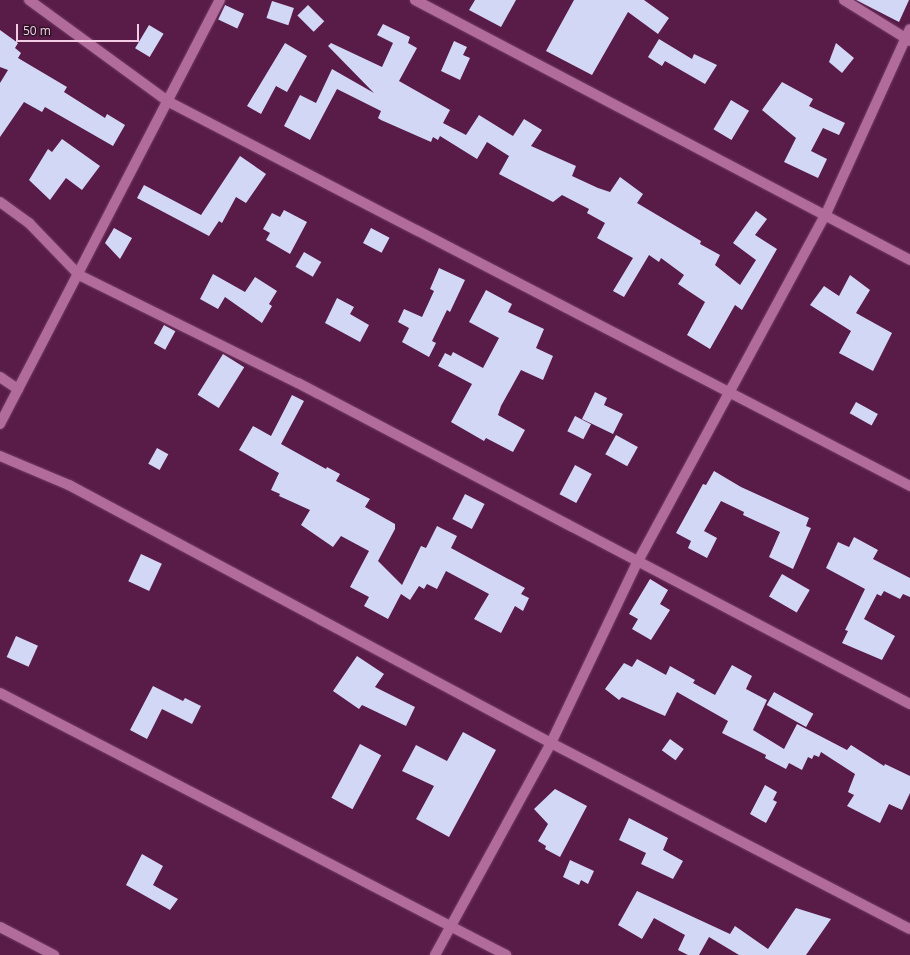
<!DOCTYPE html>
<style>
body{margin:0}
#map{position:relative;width:910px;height:955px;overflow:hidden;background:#591c49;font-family:"Open Sans",sans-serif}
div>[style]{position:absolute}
.building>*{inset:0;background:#d3d7f6;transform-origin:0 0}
.roads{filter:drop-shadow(0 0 1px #733d66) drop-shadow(0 0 1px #733d66)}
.minor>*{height:10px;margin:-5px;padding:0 5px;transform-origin:5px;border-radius:5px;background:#b16c9c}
span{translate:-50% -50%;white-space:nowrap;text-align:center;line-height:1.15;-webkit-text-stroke:4px #2f1427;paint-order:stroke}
.scale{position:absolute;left:16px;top:24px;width:123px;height:18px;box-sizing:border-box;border:2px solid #f2cce5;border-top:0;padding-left:5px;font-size:12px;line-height:14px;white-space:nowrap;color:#f2cce5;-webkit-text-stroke:3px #2f1427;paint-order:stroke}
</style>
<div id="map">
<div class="building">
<div style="clip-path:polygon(475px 0,516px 0,501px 27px,469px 10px)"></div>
<div style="clip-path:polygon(574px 0,644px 0,669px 18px,658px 34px,628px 12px,592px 75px,546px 51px)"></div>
<div style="clip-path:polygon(856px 0,909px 0,899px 22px)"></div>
<div style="left:272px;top:1px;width:23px;height:18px;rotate:18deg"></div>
<div style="left:225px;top:5px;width:21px;height:16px;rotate:25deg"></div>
<div style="left:308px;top:5px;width:23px;height:15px;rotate:45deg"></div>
<div style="clip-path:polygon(383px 24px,410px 37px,408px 43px,417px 48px,399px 81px,450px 110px,443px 123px,466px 135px,479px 115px,513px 136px,524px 119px,542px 130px,531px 146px,576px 166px,572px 176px,598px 188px,610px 192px,620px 177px,643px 194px,637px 203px,701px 241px,700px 244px,720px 255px,715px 265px,740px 285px,756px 260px,733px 243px,756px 211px,767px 219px,755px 235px,777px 249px,742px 310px,735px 305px,710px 349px,687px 335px,705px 302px,678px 284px,684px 275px,661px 258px,659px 262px,649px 255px,624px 297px,613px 291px,633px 258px,597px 238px,605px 223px,587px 213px,589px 209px,562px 195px,553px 202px,499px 174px,509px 156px,487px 142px,477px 159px,440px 136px,438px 140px,433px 137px,431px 142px,381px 120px,378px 118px,381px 111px,337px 89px,310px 140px,284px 126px,300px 95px,316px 103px,332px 69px,374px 93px,328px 46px,331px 43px,382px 67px,393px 43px,377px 35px)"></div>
<div style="left:149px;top:25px;width:17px;height:27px;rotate:31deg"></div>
<div style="clip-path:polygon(0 30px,18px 43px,15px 48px,21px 53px,18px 58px,67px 87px,64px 92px,105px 118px,107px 114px,125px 125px,113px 146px,45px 107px,42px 112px,24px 102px,0 137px,0 83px,8px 70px,0 67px)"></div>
<div style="clip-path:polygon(659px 39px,692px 59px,694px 54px,717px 65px,705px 84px,665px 61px,662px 66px,648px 57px)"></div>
<div style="clip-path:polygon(454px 41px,467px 47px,463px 55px,470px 58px,460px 80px,441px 71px)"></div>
<div style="clip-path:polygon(285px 43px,307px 56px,287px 92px,276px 86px,261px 114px,247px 106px)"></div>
<div style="clip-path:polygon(836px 43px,854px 58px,842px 73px,829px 62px)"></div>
<div style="clip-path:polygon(782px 82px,813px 99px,809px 106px,845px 123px,839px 135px,823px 128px,811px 151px,827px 159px,818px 178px,784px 162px,796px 138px,762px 110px)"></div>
<div style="left:731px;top:100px;width:21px;height:34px;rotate:31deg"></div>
<div style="clip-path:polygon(62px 139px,100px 166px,82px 190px,66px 178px,50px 200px,29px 180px,48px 149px,52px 152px)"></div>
<div style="clip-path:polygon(240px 156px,266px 174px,246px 203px,236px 197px,222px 223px,219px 221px,209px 236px,137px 198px,144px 185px,201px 215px)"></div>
<div style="clip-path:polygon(284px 210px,307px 222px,290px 254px,266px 240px,270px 233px,263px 229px,272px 213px,280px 217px)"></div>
<div style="clip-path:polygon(114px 228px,132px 238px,120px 259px,105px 243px)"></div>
<div style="left:371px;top:228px;width:21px;height:17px;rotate:28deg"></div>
<div style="left:304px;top:252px;width:20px;height:17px;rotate:30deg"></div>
<div style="clip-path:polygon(439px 268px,465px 280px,450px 312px,447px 310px,432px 341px,436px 343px,429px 357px,402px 342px,409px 328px,398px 322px,404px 309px,422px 317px,434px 291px,430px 289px)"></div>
<div style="clip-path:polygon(213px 274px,245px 292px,255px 277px,277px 291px,269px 304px,272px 306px,262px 323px,225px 297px,218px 309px,200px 299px)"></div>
<div style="clip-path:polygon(850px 275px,870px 290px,856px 313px,892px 333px,873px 371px,839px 353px,851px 331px,810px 305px,824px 286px,839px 296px)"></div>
<div style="clip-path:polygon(486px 290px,512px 304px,508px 312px,544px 329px,536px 348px,553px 356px,543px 380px,521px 370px,501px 406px,498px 415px,525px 430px,513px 452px,486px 438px,484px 441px,451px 422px,472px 384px,438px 366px,445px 353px,451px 356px,453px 352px,483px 368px,499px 338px,469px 322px)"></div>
<div style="clip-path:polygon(337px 298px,354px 307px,350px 314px,369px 325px,360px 342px,325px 323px)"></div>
<div style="left:164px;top:325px;width:13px;height:21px;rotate:29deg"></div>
<div style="left:223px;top:354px;width:25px;height:48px;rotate:32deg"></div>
<div style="clip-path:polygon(595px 392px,607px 398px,604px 405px,623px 414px,613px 434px,582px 419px)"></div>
<div style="clip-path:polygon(292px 395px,304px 401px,281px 444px,326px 469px,327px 467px,340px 474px,336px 481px,370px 499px,365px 507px,395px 524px,395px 529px,378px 561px,402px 585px,421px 546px,426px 548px,437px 526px,457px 536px,451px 548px,525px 588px,521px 594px,529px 598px,523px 611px,515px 606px,501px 633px,474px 619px,489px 594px,446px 571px,437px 589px,427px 584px,424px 589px,419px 586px,410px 600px,401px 594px,388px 619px,364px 606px,369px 597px,350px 587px,369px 551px,341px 536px,333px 547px,301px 525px,310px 510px,279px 496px,280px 494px,271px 490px,279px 473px,239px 450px,253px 426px,271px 436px)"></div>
<div style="left:856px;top:402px;width:25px;height:13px;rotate:29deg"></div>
<div style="left:575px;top:416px;width:18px;height:17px;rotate:27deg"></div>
<div style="left:616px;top:435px;width:25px;height:22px;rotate:29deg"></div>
<div style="left:157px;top:448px;width:13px;height:18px;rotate:29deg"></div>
<div style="left:575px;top:465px;width:19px;height:33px;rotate:28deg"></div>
<div style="clip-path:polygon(714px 471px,741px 487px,809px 518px,806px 526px,811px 528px,793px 569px,769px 557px,780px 532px,743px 515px,744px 512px,721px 501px,704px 531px,717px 538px,707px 558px,688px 548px,691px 541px,676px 533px,703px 484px,706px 485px)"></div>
<div style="left:465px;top:494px;width:22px;height:28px;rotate:27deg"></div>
<div style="clip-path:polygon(854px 537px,878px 550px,873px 559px,910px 578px,910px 597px,903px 594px,900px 599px,884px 591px,881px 596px,877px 594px,864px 619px,895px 636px,882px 660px,842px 643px,848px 631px,845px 630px,865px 589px,826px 568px,838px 542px,849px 547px)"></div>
<div style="left:141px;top:554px;width:23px;height:30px;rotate:25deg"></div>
<div style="left:782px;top:574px;width:32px;height:26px;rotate:30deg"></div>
<div style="clip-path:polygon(650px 579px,668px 590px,660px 604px,670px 610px,651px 640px,632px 629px,638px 619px,629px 614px)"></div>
<div style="left:16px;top:636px;width:24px;height:23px;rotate:24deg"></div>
<div style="clip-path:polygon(357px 656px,384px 674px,375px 687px,415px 707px,406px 726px,362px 705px,359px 709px,333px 691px)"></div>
<div style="clip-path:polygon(637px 659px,666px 675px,670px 666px,695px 680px,693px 683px,715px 695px,732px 665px,752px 676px,746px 689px,767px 700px,753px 730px,784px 749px,797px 724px,847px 750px,851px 745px,884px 766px,885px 764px,910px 776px,910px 793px,902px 810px,889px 804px,880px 823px,847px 806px,854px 795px,848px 792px,855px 774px,821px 752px,819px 757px,814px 755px,812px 759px,808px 757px,802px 770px,789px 763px,786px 769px,765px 758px,766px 755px,722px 733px,728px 721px,677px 692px,665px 716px,622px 697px,619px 700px,605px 689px,624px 663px,632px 667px)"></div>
<div style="clip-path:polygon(153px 686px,183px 701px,185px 698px,201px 706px,192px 724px,162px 709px,147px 739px,130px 730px)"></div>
<div style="left:774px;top:692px;width:45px;height:15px;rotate:29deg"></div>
<div style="clip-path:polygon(463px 732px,496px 750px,449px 837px,416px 819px,434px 786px,402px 771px,416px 745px,447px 761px)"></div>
<div style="left:670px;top:739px;width:17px;height:14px;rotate:36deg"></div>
<div style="left:360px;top:744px;width:24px;height:61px;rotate:28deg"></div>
<div style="clip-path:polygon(765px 785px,777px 792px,773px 800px,777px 802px,766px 823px,750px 814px)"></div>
<div style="clip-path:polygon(555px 789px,587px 806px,560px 857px,545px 849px,546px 846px,538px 841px,548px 824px,534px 809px)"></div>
<div style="clip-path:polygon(629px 818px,668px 838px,663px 850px,683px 861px,673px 879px,641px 864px,646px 853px,619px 840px)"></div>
<div style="clip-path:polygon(142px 854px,163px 866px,153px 885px,178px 899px,170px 910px,126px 885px)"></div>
<div style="clip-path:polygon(570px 860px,594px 871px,588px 884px,581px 880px,579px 885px,563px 877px)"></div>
<div style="clip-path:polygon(637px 891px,730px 934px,735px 926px,768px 949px,796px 908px,831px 919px,806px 955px,739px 955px,709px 937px,699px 955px,688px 955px,678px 950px,685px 935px,654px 918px,642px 939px,618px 925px)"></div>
</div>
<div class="roads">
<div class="minor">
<div style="left:29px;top:0;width:173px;rotate:36.1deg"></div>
<div style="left:169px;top:102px;width:835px;rotate:27.39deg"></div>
<div style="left:415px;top:0;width:559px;rotate:27.71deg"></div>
<div style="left:844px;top:0;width:78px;rotate:31.8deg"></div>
<div style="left:0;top:202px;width:36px;rotate:36deg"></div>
<div style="left:29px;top:223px;width:72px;rotate:46.1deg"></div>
<div style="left:79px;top:275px;width:244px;rotate:26.3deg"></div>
<div style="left:298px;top:383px;width:691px;rotate:27.68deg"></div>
<div style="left:0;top:377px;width:22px;rotate:34deg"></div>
<div style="left:0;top:424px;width:478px;rotate:-62.6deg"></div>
<div style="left:0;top:456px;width:75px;rotate:22.8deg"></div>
<div style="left:69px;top:485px;width:547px;rotate:28.16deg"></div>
<div style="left:551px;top:743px;width:404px;rotate:27.4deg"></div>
<div style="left:0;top:693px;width:570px;rotate:27.37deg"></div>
<div style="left:0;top:927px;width:61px;rotate:27.4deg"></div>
<div style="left:435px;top:955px;width:242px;rotate:-61.3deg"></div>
<div style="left:551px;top:743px;width:199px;rotate:-64.5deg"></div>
<div style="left:637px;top:563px;width:395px;rotate:-61.6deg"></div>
<div style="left:825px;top:216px;width:205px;rotate:-65.6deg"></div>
</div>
</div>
<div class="scale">50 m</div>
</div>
